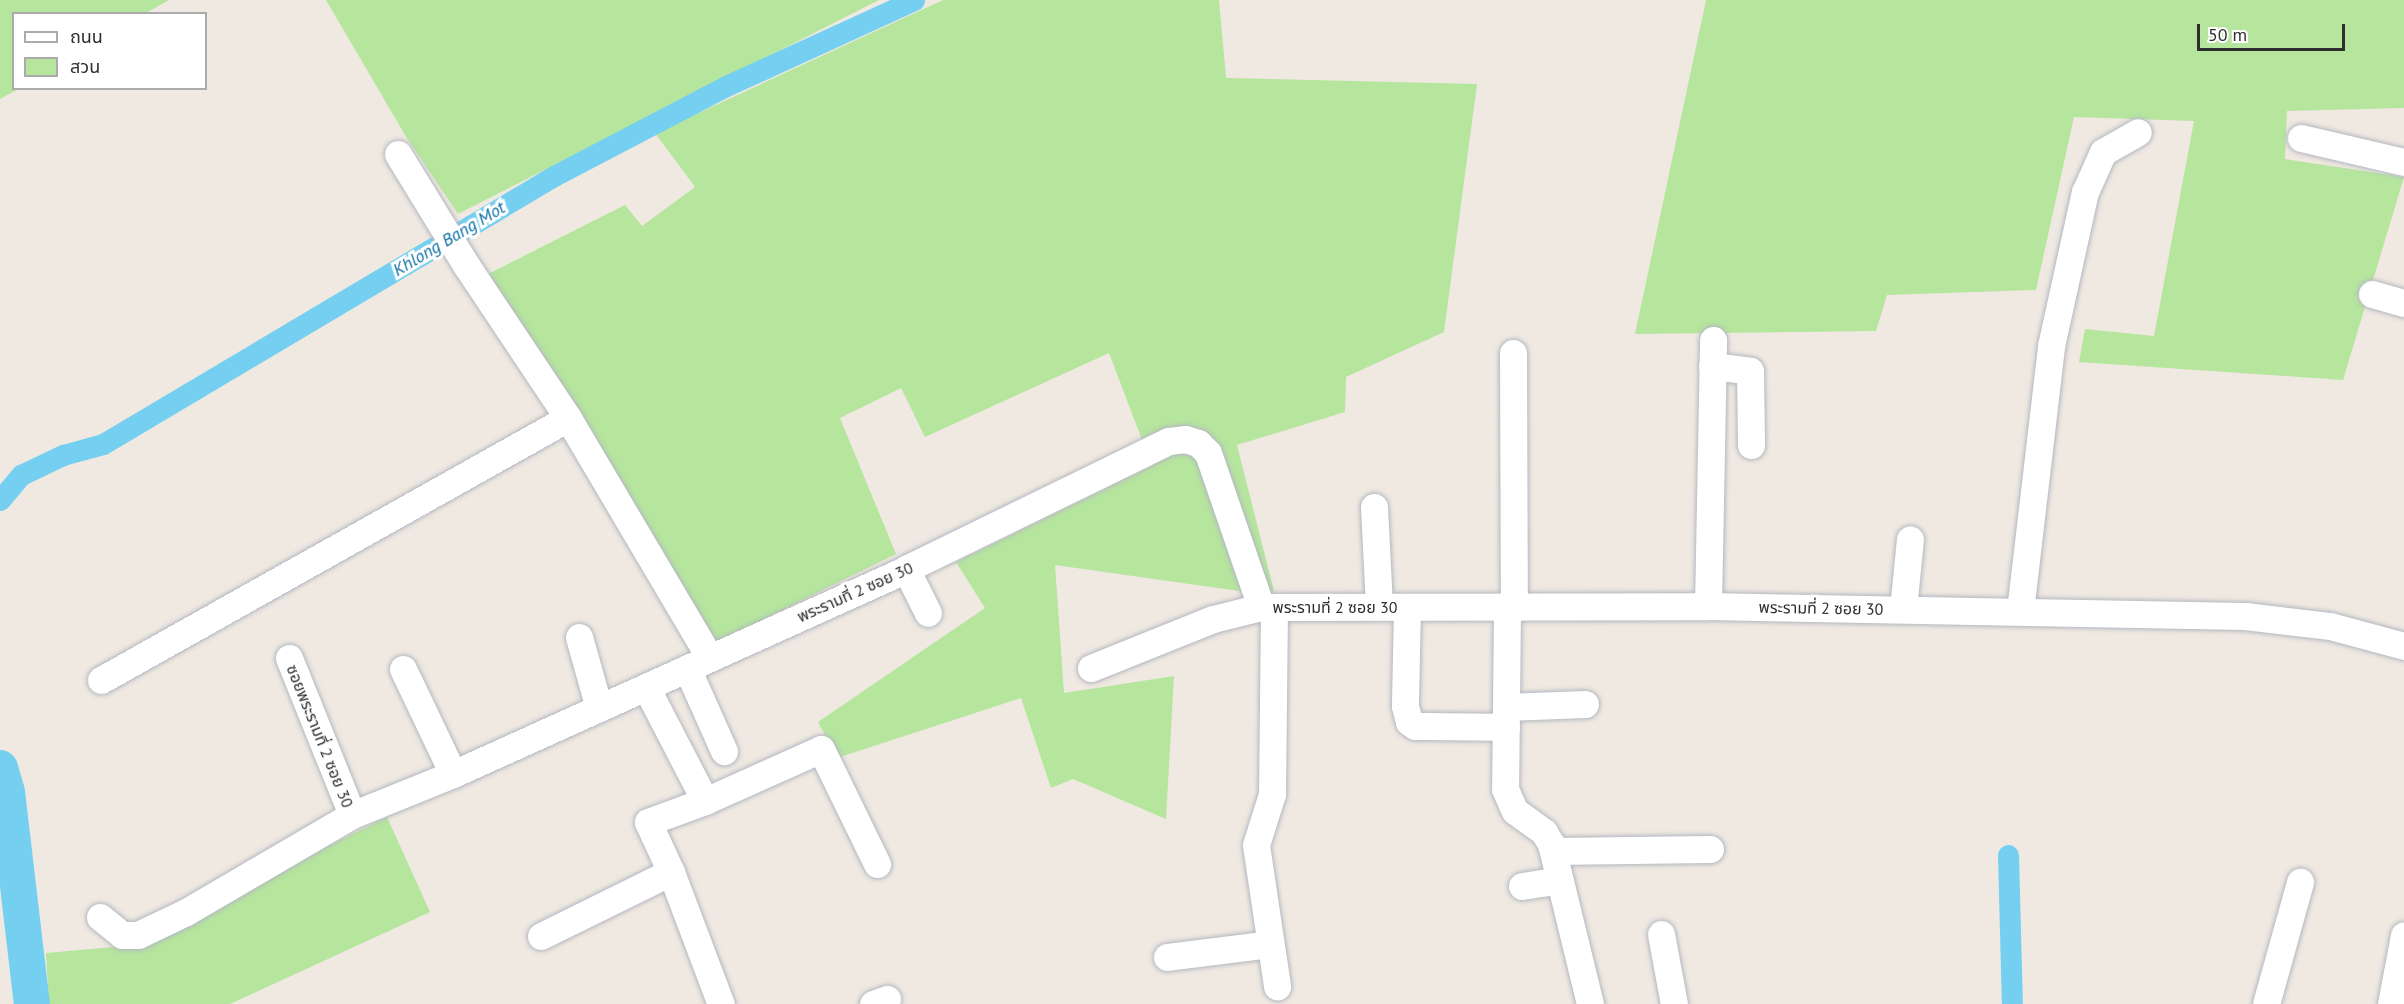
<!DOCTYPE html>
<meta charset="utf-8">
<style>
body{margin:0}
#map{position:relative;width:2404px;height:1004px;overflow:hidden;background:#efe9e1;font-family:"PT Sans","Noto Sans Thai",sans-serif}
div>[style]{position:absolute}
.green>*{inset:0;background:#b6e59e}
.canal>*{height:21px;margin:-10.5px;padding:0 10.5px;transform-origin:10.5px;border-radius:10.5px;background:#75cff0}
.river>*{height:36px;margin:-18px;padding:0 18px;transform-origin:18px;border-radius:18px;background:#75cff0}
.roads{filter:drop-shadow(0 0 2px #b4b7c1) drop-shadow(0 0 2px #b4b7c1)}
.minor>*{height:27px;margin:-13.5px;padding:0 13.5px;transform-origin:13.5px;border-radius:13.5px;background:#fff}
span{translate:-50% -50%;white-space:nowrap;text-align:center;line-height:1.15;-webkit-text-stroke:6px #fff;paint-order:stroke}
.street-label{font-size:16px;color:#2e2e2e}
.water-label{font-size:18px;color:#0d6fa3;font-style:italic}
.legend{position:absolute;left:12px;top:12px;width:195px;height:78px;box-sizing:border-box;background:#fff;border:2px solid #ababab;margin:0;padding:8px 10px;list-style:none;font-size:18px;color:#2e2e2e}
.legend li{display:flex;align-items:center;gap:12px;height:30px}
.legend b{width:30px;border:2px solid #ababab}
.scale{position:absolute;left:2197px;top:24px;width:148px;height:27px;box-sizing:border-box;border:3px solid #2e2e2e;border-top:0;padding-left:8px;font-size:18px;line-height:21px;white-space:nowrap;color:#2e2e2e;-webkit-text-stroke:4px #fff;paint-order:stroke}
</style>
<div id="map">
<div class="green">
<div style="clip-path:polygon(0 0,169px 0,146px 13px,14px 14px,14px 88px,18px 89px,0 99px)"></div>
<div style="clip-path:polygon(326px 0,879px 0,458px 214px,405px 135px)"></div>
<div style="clip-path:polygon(943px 0,1219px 0,1226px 78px,1477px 84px,1444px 332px,1346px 377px,1345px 412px,1237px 445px,1274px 591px,1239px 591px,1055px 565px,1064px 693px,1174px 676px,1166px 819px,1073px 779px,1051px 788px,1021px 698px,837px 758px,818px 722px,985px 608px,956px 562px,1152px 466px,1109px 353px,925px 437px,901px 388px,840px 418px,896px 554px,711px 645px,488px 274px,625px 205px,642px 226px,695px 187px,655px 133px)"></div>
<div style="clip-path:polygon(1706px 0,2404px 0,2404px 108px,2287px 111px,2285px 159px,2404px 177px,2343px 380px,2079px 362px,2085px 329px,2154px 336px,2194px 121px,2074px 117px,2036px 290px,1887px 295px,1876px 331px,1635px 334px)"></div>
<div style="clip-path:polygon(387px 817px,430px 912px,230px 1004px,49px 1004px,46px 953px,125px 946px)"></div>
</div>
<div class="canal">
<div style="left:0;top:500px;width:33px;rotate:-50deg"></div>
<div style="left:21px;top:475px;width:47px;rotate:-25.5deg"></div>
<div style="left:63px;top:455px;width:41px;rotate:-15.4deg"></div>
<div style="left:103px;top:444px;width:525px;rotate:-30.72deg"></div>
<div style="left:554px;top:176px;width:192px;rotate:-27.6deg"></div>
<div style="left:724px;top:87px;width:209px;rotate:-24.6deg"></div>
<div style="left:2008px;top:855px;width:149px;rotate:88.5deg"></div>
</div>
<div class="river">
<div style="left:0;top:768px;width:25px;rotate:74deg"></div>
<div style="left:7px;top:792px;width:213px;rotate:83.3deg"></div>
</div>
<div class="roads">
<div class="minor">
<div style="left:2301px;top:138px;width:106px;rotate:13.1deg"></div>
<div style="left:398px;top:154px;width:130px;rotate:58.5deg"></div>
<div style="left:466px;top:265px;width:184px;rotate:56.3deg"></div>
<div style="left:568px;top:418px;width:279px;rotate:59.4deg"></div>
<div style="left:2372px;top:294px;width:33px;rotate:16deg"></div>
<div style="left:1513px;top:353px;width:256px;rotate:89.8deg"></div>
<div style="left:1712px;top:366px;width:38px;rotate:7deg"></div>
<div style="left:1750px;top:371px;width:74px;rotate:89.2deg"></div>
<div style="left:1374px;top:507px;width:99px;rotate:87.1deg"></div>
<div style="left:906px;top:569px;width:49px;rotate:63.4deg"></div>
<div style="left:1708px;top:606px;width:266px;rotate:-88.9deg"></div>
<div style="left:1274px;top:607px;width:187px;rotate:90.6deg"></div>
<div style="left:1272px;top:794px;width:53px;rotate:107.4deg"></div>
<div style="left:1256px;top:845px;width:143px;rotate:81.5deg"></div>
<div style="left:1407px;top:607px;width:99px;rotate:91.2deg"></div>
<div style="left:1405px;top:706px;width:16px;rotate:76deg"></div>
<div style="left:1409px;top:722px;width:7px;rotate:34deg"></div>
<div style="left:1415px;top:726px;width:91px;rotate:0.6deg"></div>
<div style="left:1507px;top:609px;width:180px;rotate:90.6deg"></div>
<div style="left:1505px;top:789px;width:24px;rotate:66deg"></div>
<div style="left:1515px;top:811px;width:36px;rotate:36deg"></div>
<div style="left:1544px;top:832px;width:14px;rotate:60deg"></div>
<div style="left:1551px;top:844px;width:165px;rotate:76.3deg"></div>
<div style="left:1903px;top:609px;width:70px;rotate:-84.3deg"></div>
<div style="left:2020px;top:611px;width:267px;rotate:-83.3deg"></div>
<div style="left:2051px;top:346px;width:158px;rotate:-77.6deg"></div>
<div style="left:2085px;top:192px;width:44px;rotate:-65.8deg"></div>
<div style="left:2103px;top:152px;width:40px;rotate:-29.7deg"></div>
<div style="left:579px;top:637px;width:74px;rotate:74.3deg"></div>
<div style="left:289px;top:658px;width:169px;rotate:68.1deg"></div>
<div style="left:687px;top:668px;width:91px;rotate:66deg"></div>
<div style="left:1091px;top:668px;width:131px;rotate:-21.9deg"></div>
<div style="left:1213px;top:619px;width:49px;rotate:-14deg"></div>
<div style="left:403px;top:669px;width:116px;rotate:64.5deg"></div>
<div style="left:101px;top:680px;width:535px;rotate:-29.29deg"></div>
<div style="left:646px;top:687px;width:128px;rotate:62.6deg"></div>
<div style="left:705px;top:801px;width:127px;rotate:-24.1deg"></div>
<div style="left:821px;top:749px;width:128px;rotate:64deg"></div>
<div style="left:1506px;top:707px;width:79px;rotate:-2.2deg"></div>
<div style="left:1553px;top:851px;width:157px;rotate:-0.7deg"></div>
<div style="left:671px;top:872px;width:141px;rotate:69.3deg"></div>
<div style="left:1522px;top:886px;width:38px;rotate:-9deg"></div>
<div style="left:100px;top:917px;width:28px;rotate:39deg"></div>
<div style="left:122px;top:935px;width:16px"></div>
<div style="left:138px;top:935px;width:53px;rotate:-25.6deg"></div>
<div style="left:186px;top:912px;width:192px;rotate:-30.3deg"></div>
<div style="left:352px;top:815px;width:109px;rotate:-22.1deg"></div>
<div style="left:453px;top:774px;width:497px;rotate:-24.3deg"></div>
<div style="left:906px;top:569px;width:292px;rotate:-26deg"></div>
<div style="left:1169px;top:441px;width:16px;rotate:-7deg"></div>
<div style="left:1185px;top:439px;width:14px;rotate:17deg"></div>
<div style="left:1198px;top:443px;width:14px;rotate:45deg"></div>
<div style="left:1208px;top:453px;width:163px;rotate:71deg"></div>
<div style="left:1261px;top:607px;width:447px;rotate:-0.1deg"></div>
<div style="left:1708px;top:606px;width:537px;rotate:1.07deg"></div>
<div style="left:2245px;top:616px;width:86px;rotate:6.7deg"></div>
<div style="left:2330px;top:626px;width:77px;rotate:15.1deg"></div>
<div style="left:1661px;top:934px;width:71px;rotate:79.5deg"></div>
<div style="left:541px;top:936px;width:145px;rotate:-26.2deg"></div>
<div style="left:671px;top:872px;width:55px;rotate:-114.7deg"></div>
<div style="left:648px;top:822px;width:61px;rotate:-20.2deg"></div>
<div style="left:1167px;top:957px;width:104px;rotate:-7.2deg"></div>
<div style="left:873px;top:1004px;width:15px;rotate:-20deg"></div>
<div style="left:2266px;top:1004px;width:127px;rotate:-74.4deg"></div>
<div style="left:2391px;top:1004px;width:70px;rotate:-79.3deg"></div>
</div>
</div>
<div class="street-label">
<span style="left:855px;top:592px;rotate:-24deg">พระรามที่ 2 ซอย 30</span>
<span style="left:1335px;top:607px">พระรามที่ 2 ซอย 30</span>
<span style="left:1821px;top:608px;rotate:1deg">พระรามที่ 2 ซอย 30</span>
<span style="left:320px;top:736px;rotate:68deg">ซอยพระรามที่ 2 ซอย 30</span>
</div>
<div class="water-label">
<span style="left:449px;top:239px;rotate:-31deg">Khlong Bang Mot</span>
</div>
<ul class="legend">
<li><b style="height:8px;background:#fff"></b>ถนน</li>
<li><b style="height:16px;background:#b6e59e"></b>สวน</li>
</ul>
<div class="scale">50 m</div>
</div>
